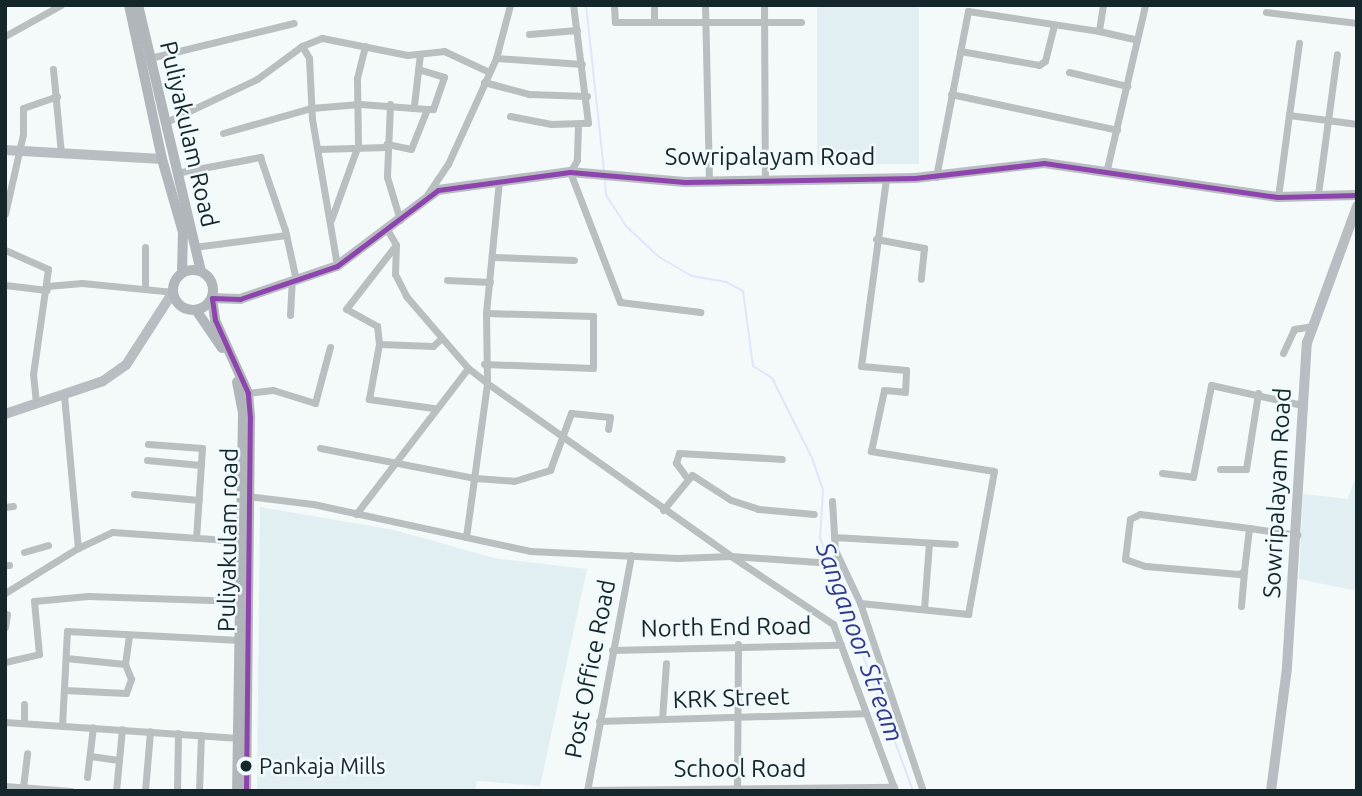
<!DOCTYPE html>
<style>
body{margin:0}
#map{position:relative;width:1362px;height:796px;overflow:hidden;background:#f4f9f9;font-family:Ubuntu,sans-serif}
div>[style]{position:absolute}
.built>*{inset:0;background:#e1eff3;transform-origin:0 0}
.stream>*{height:2px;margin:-1px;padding:0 1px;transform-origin:1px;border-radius:1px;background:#dfe6fc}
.street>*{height:7px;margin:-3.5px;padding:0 3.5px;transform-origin:3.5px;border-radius:3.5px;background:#b9bec1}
.secondary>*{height:10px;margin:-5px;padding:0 5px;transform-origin:5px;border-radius:5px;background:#b8bdc1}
.primary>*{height:10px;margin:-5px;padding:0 5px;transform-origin:5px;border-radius:5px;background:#b0b6b9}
.primary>.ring{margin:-5px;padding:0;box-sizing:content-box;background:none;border:10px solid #b0b6b9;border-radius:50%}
.bus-1>*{height:5px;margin:-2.5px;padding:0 2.5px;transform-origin:2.5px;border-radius:2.5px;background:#8e44ad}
.dots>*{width:19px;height:19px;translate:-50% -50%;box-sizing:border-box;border:4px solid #f1fafc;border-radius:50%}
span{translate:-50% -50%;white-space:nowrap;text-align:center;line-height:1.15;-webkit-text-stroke:5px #f1fafc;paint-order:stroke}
.bus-label{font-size:22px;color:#16272c}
.left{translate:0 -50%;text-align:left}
.street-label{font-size:24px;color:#16272c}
.water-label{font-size:26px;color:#33398e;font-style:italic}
.frame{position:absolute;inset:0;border:7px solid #16272c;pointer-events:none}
</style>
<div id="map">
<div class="built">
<div style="left:817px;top:5px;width:102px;height:159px"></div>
<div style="clip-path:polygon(1357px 473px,1357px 591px,1299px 579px,1303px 494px,1348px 499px)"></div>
<div style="clip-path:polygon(260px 507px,394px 530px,494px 558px,587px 569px,540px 786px,477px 781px,475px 791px,257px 791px)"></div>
</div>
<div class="stream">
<div style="left:586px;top:5px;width:167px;rotate:83.8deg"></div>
<div style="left:605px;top:180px;width:15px;rotate:86deg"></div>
<div style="left:606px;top:195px;width:37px;rotate:57deg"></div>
<div style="left:626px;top:226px;width:45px;rotate:43.2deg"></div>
<div style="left:659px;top:257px;width:38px;rotate:30deg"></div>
<div style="left:692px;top:276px;width:35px;rotate:10deg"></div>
<div style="left:726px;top:282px;width:19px;rotate:28deg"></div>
<div style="left:743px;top:291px;width:76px;rotate:82.4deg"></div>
<div style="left:753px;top:366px;width:22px;rotate:32deg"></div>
<div style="left:772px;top:378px;width:89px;rotate:63.4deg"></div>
<div style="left:812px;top:458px;width:34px;rotate:71deg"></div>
<div style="left:823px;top:490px;width:48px;rotate:93.6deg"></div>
<div style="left:820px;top:538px;width:270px;rotate:69.8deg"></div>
</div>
<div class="street">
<div style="left:614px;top:5px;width:17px;rotate:87deg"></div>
<div style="left:615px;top:22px;width:186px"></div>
<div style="left:705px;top:5px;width:177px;rotate:88.7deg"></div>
<div style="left:764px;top:5px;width:175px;rotate:89.7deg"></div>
<div style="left:1103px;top:5px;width:26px;rotate:99deg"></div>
<div style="left:1099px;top:31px;width:39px;rotate:13deg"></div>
<div style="left:1137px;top:40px;width:36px;rotate:-77deg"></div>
<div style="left:1266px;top:12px;width:92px;rotate:6.9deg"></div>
<div style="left:654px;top:22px;width:17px;rotate:-90deg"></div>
<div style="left:529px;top:34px;width:48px;rotate:-4.8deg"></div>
<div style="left:5px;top:36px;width:64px;rotate:-29deg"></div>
<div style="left:302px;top:46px;width:22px;rotate:-22deg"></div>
<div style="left:322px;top:38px;width:87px;rotate:11.3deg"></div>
<div style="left:407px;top:55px;width:37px;rotate:-6deg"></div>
<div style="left:444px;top:51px;width:50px;rotate:25deg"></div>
<div style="left:960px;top:51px;width:80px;rotate:10deg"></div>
<div style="left:1039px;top:65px;width:7px;rotate:-34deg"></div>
<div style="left:1045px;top:61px;width:36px;rotate:-76deg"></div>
<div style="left:496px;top:58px;width:86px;rotate:4deg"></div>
<div style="left:146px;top:59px;width:152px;rotate:-13.7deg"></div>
<div style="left:53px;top:69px;width:85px;rotate:84.6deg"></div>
<div style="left:418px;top:69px;width:27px;rotate:17deg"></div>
<div style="left:444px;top:77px;width:34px;rotate:109deg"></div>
<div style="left:433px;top:109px;width:6px;rotate:180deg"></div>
<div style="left:1069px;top:72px;width:60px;rotate:13.6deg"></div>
<div style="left:484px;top:82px;width:47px;rotate:14.9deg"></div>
<div style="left:529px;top:94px;width:58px;rotate:2deg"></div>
<div style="left:951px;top:94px;width:170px;rotate:12.2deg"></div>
<div style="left:390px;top:104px;width:73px;rotate:92.4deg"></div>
<div style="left:387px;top:177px;width:45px;rotate:73.2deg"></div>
<div style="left:414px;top:105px;width:51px;rotate:-83.3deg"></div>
<div style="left:1289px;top:115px;width:73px;rotate:-82.1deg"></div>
<div style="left:510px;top:116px;width:42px;rotate:11deg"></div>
<div style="left:551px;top:124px;width:37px;rotate:-2deg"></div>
<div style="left:588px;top:123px;width:119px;rotate:-97.2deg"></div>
<div style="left:164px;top:123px;width:103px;rotate:-25.3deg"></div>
<div style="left:257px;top:79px;width:56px;rotate:-36.3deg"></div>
<div style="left:302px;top:46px;width:14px;rotate:60deg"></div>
<div style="left:309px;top:58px;width:61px;rotate:87.2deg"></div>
<div style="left:312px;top:119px;width:149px;rotate:80.3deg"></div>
<div style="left:578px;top:126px;width:34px;rotate:92deg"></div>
<div style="left:577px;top:160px;width:14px;rotate:120deg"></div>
<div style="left:570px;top:172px;width:139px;rotate:69deg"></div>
<div style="left:620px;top:302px;width:81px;rotate:7.1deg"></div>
<div style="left:223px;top:133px;width:91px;rotate:-15.9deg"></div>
<div style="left:311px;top:108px;width:49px;rotate:-4.7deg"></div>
<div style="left:360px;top:104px;width:67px;rotate:4.3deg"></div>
<div style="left:427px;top:109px;width:43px;rotate:111.8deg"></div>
<div style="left:411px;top:149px;width:25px;rotate:-168deg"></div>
<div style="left:318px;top:149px;width:69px;rotate:-1.7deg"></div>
<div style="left:176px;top:173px;width:86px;rotate:-10.8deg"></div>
<div style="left:260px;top:157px;width:77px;rotate:71.1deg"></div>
<div style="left:285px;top:230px;width:51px;rotate:77.6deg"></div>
<div style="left:1106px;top:173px;width:137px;rotate:-76.9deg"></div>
<div style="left:936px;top:177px;width:169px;rotate:-79.1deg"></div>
<div style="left:968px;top:11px;width:133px;rotate:8.7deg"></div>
<div style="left:1318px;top:194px;width:141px;rotate:-82.3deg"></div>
<div style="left:427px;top:195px;width:37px;rotate:-56deg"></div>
<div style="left:448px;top:164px;width:116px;rotate:-65.6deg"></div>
<div style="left:496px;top:58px;width:55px;rotate:-75.2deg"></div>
<div style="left:1278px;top:197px;width:83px;rotate:-82.4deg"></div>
<div style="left:1289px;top:115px;width:69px;rotate:7.5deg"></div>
<div style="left:5px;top:214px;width:82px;rotate:-77.3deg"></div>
<div style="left:23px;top:134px;width:26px;rotate:-90deg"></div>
<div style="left:23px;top:108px;width:36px;rotate:-19deg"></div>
<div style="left:331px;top:220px;width:80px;rotate:-70.2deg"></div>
<div style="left:358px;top:145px;width:67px;rotate:-90.9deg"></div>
<div style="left:357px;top:78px;width:33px;rotate:-76deg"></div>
<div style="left:388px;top:231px;width:16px;rotate:60deg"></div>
<div style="left:396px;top:245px;width:29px;rotate:92deg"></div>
<div style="left:395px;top:274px;width:25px;rotate:63deg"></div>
<div style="left:406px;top:296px;width:95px;rotate:49.3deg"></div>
<div style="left:468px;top:368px;width:24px;rotate:38deg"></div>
<div style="left:487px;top:383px;width:299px;rotate:35.3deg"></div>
<div style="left:731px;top:556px;width:87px;rotate:3.9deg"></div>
<div style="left:876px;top:239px;width:49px;rotate:10.6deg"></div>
<div style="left:924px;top:248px;width:31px;rotate:96deg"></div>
<div style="left:194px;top:247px;width:93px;rotate:-7.4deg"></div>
<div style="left:5px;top:250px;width:47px;rotate:23.8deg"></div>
<div style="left:48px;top:269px;width:106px;rotate:98.1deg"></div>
<div style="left:33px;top:374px;width:30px;rotate:84deg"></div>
<div style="left:493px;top:257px;width:81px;rotate:2.1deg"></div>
<div style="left:447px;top:280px;width:43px;rotate:2.7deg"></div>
<div style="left:5px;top:285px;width:42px;rotate:6.8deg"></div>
<div style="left:47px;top:286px;width:35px;rotate:-5deg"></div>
<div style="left:82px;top:283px;width:91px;rotate:5.6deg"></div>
<div style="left:145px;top:288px;width:41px;rotate:-90deg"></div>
<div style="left:290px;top:315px;width:34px;rotate:-87deg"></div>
<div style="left:379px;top:344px;width:18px;rotate:-96deg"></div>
<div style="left:377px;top:326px;width:35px;rotate:-151deg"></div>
<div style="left:346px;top:309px;width:80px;rotate:-52.1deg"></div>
<div style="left:1283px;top:353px;width:26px;rotate:-65deg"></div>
<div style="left:1294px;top:329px;width:18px;rotate:-9deg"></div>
<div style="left:484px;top:364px;width:109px;rotate:2.1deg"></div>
<div style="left:593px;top:368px;width:52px;rotate:-90deg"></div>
<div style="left:593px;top:316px;width:107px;rotate:-178.4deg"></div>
<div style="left:248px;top:393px;width:25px;rotate:-7deg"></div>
<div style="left:273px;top:390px;width:44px;rotate:17.2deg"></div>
<div style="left:315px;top:403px;width:58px;rotate:-75deg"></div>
<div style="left:64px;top:395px;width:154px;rotate:84.8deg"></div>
<div style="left:433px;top:408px;width:65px;rotate:-172deg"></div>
<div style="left:369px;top:399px;width:56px;rotate:-79.7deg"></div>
<div style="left:379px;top:344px;width:54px;rotate:2.1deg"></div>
<div style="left:433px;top:346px;width:12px;rotate:-42deg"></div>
<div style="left:148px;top:444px;width:54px;rotate:4.2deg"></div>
<div style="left:202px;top:448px;width:90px;rotate:93.8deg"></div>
<div style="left:320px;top:448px;width:158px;rotate:11deg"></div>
<div style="left:475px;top:478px;width:39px;rotate:4deg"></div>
<div style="left:514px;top:481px;width:38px;rotate:-17deg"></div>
<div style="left:550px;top:470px;width:61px;rotate:-69.8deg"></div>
<div style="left:571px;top:413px;width:39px;rotate:6deg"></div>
<div style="left:610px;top:417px;width:12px;rotate:99deg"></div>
<div style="left:147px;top:460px;width:54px;rotate:5.3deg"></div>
<div style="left:1220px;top:469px;width:26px"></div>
<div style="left:1246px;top:469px;width:77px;rotate:-81deg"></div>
<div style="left:1162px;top:473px;width:31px;rotate:7deg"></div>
<div style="left:1193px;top:477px;width:94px;rotate:-78.9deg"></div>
<div style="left:1211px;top:385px;width:93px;rotate:12.4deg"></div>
<div style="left:687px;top:478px;width:19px;rotate:-126deg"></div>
<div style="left:676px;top:463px;width:10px;rotate:-73deg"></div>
<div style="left:679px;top:453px;width:103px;rotate:3.3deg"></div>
<div style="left:134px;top:494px;width:65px;rotate:5.3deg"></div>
<div style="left:247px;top:496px;width:66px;rotate:6.9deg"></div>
<div style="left:313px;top:504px;width:222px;rotate:12.2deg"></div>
<div style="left:530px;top:551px;width:148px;rotate:2.7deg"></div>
<div style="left:678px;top:558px;width:53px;rotate:-2.2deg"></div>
<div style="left:731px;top:556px;width:123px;rotate:33.7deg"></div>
<div style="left:833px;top:624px;width:178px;rotate:69.6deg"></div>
<div style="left:832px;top:501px;width:49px;rotate:86.5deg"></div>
<div style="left:835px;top:550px;width:59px;rotate:64.7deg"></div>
<div style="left:860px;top:603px;width:198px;rotate:71.5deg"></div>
<div style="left:5px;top:507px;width:8px;rotate:-7deg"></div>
<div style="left:663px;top:510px;width:45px;rotate:-50.4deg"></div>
<div style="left:692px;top:475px;width:46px;rotate:32.7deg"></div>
<div style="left:731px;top:500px;width:28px;rotate:18deg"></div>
<div style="left:758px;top:509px;width:56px;rotate:5.1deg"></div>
<div style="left:356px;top:514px;width:184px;rotate:-52.5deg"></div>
<div style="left:1249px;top:528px;width:43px;rotate:96.6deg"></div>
<div style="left:1244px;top:571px;width:6px;rotate:149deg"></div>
<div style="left:1239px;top:574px;width:94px;rotate:-175.1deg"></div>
<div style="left:1145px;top:566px;width:21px;rotate:-161deg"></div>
<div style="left:1125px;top:559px;width:40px;rotate:-82.9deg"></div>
<div style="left:1130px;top:519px;width:11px;rotate:-27deg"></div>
<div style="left:1140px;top:514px;width:110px;rotate:7.3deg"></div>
<div style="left:1249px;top:528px;width:49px;rotate:8.3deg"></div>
<div style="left:466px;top:537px;width:155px;rotate:-82.2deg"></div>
<div style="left:487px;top:383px;width:70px;rotate:-90.8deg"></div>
<div style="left:486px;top:313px;width:134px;rotate:-84.4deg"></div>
<div style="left:834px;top:537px;width:121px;rotate:3.3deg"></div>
<div style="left:24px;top:552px;width:25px;rotate:-16deg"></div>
<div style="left:5px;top:565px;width:4px"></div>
<div style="left:5px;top:593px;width:86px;rotate:-31.7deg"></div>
<div style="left:78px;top:548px;width:38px;rotate:-25deg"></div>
<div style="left:113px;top:532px;width:128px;rotate:4deg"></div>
<div style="left:860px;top:603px;width:109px;rotate:5.8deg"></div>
<div style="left:968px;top:614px;width:145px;rotate:-79.7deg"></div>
<div style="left:994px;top:471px;width:125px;rotate:-170.8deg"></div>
<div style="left:871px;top:451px;width:62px;rotate:-78deg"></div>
<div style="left:884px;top:390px;width:21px;rotate:5deg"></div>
<div style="left:905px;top:392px;width:22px;rotate:-87deg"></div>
<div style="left:906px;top:370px;width:45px;rotate:-174.9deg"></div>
<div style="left:861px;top:366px;width:190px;rotate:-82.4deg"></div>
<div style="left:1241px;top:606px;width:35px;rotate:-85deg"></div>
<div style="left:924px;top:609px;width:66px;rotate:-85.7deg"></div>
<div style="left:5px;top:627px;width:13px;rotate:-81deg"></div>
<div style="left:612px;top:650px;width:229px;rotate:-1.3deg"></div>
<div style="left:66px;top:658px;width:59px;rotate:5.8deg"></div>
<div style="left:5px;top:662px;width:35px;rotate:-13deg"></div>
<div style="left:39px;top:654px;width:53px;rotate:-95.4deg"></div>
<div style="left:34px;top:601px;width:54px;rotate:-5.3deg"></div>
<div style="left:88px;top:596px;width:153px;rotate:1.9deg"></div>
<div style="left:64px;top:690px;width:62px;rotate:2.8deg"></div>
<div style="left:126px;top:693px;width:15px;rotate:-70deg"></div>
<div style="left:131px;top:679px;width:16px;rotate:-112deg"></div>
<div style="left:125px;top:664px;width:29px;rotate:-82deg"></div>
<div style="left:662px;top:719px;width:56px;rotate:-85.9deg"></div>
<div style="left:599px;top:721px;width:265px;rotate:-1.7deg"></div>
<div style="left:5px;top:722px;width:234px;rotate:3.9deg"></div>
<div style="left:24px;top:723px;width:19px;rotate:-90deg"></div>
<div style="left:62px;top:726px;width:95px;rotate:-87deg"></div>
<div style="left:67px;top:631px;width:173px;rotate:3deg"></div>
<div style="left:90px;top:756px;width:29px;rotate:8deg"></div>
<div style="left:87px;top:777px;width:50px;rotate:-83.2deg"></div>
<div style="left:5px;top:786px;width:66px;rotate:4.3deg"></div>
<div style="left:23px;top:787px;width:34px;rotate:-83deg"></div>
<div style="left:737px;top:787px;width:143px;rotate:-89.6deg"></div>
<div style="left:587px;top:790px;width:307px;rotate:-0.6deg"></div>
<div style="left:116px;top:791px;width:62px;rotate:-84.5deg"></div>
<div style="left:145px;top:791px;width:60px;rotate:-85.2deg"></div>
<div style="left:177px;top:791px;width:58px;rotate:-89deg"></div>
<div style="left:199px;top:791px;width:56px;rotate:-88deg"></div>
<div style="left:587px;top:791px;width:240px;rotate:-79.4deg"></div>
</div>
<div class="secondary">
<div style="left:5px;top:150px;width:157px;rotate:3.3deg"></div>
<div style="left:212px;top:298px;width:28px;rotate:2deg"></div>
<div style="left:240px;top:299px;width:102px;rotate:-18.8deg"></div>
<div style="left:337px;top:266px;width:126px;rotate:-37deg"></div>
<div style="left:438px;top:190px;width:133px;rotate:-7.8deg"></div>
<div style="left:570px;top:172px;width:115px;rotate:5deg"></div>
<div style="left:685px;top:182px;width:230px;rotate:-1deg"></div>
<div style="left:915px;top:178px;width:130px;rotate:-6.6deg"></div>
<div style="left:1044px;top:163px;width:236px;rotate:8.3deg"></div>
<div style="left:1278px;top:197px;width:79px;rotate:-1.5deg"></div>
<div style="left:5px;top:414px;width:103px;rotate:-18.6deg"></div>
<div style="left:103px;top:381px;width:28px;rotate:-35deg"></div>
<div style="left:126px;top:365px;width:87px;rotate:-57.2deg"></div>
<div style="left:1271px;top:791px;width:125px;rotate:-82.6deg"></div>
<div style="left:1287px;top:667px;width:325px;rotate:-86.5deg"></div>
<div style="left:1307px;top:343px;width:146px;rotate:-69.9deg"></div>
</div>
<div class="primary">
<div style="left:129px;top:5px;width:157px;rotate:77.9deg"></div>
<div style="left:162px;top:159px;width:76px;rotate:74deg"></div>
<div style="left:183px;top:232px;width:41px;rotate:91.4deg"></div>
<div style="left:138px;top:5px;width:273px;rotate:76.7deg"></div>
<div class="ring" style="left:173px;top:270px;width:30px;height:30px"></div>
<div style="left:212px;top:298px;width:22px;rotate:82deg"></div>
<div style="left:215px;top:320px;width:80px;rotate:65.7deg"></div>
<div style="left:248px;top:393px;width:25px;rotate:85deg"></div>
<div style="left:250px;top:418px;width:373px;rotate:90.6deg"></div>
<div style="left:196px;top:310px;width:46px;rotate:55.6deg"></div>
<div style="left:237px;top:382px;width:33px;rotate:79deg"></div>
<div style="left:243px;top:414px;width:377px;rotate:90.9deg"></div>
</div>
<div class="bus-1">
<div style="left:246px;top:791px;width:373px;rotate:-89.4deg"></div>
<div style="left:250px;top:418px;width:25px;rotate:-95deg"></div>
<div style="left:248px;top:393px;width:80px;rotate:-114.3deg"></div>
<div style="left:215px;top:320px;width:22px;rotate:-98deg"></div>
<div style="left:212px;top:298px;width:28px;rotate:2deg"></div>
<div style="left:240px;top:299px;width:102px;rotate:-18.8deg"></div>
<div style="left:337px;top:266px;width:126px;rotate:-37deg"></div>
<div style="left:438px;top:190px;width:133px;rotate:-7.8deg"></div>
<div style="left:570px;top:172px;width:115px;rotate:5deg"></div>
<div style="left:685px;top:182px;width:230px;rotate:-1deg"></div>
<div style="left:915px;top:178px;width:130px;rotate:-6.6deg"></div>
<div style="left:1044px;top:163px;width:236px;rotate:8.3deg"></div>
<div style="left:1278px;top:197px;width:79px;rotate:-1.5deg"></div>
</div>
<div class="dots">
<div style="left:246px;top:766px;background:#16272c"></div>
</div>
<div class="bus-label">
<span class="left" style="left:259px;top:766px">Pankaja Mills</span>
</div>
<div class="street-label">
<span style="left:189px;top:134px;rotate:77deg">Puliyakulam Road</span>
<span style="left:770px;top:157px">Sowripalayam Road</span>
<span style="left:1277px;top:493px;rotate:-87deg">Sowripalayam Road</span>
<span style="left:228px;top:540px;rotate:-89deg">Puliyakulam road</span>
<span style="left:726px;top:627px;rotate:-1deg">North End Road</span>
<span style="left:590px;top:669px;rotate:-79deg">Post Office Road</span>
<span style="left:731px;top:698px;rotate:-2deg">KRK Street</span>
<span style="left:740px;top:769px">School Road</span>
</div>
<div class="water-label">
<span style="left:860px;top:642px;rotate:70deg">Sanganoor Stream</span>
</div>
<div class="frame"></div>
</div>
